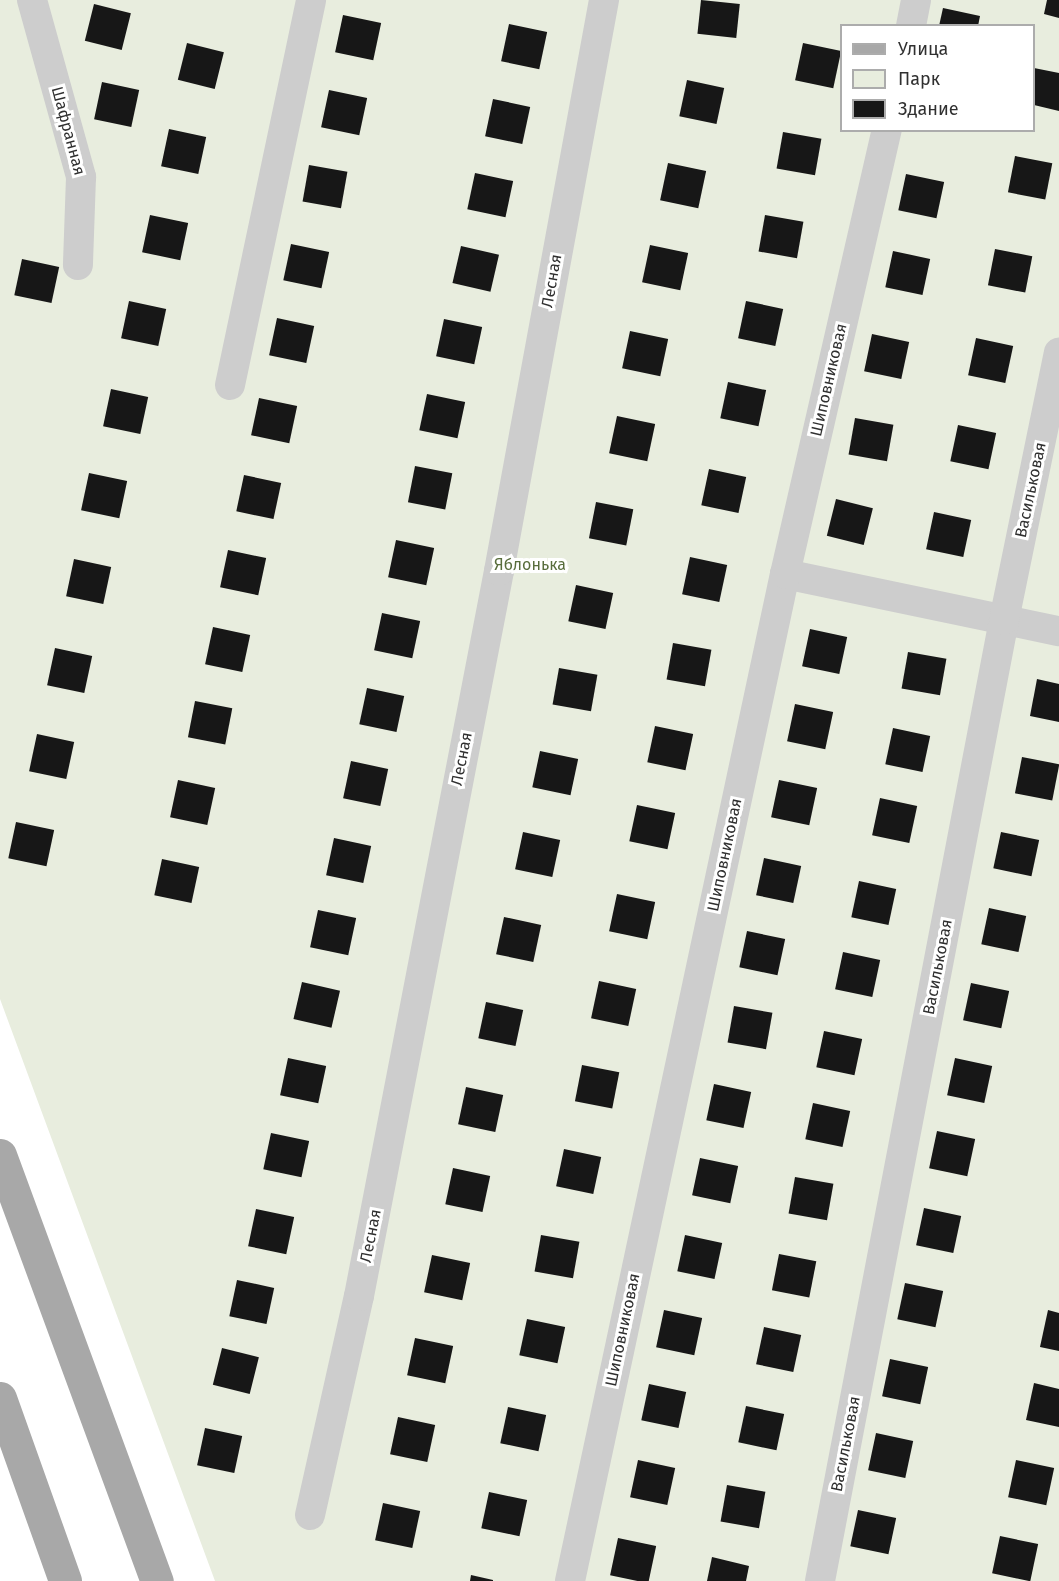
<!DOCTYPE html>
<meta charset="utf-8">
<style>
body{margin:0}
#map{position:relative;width:1059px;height:1581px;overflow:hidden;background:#fff;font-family:"Fira Sans",sans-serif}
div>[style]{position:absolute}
.green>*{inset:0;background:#e8edde}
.building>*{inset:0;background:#171717;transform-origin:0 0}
.minor>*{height:30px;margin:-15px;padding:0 15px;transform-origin:15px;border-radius:15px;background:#cdcdcd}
.major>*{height:33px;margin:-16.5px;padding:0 16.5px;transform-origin:16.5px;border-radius:16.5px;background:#a8a8a8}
span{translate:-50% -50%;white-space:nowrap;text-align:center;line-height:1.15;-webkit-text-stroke:6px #fff;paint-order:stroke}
.street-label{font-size:16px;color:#303030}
.park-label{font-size:16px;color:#586d3c}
.legend{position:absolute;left:840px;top:24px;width:195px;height:108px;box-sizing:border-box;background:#fff;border:2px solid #acacac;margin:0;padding:8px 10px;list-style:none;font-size:18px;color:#303030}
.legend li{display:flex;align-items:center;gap:12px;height:30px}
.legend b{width:30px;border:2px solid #acacac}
</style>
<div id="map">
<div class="green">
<div style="clip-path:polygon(evenodd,0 0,1059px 0,1059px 1581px,215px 1581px,0 999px,0 0,842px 26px,1034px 26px,1034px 130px,842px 130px,842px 26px)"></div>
</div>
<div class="building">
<div style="left:701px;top:0;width:39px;height:34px;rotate:6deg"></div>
<div style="clip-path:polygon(1047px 0,1059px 0,1059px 18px,1044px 14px)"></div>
<div style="left:94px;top:4px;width:38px;height:38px;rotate:14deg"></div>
<div style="clip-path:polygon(943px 8px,980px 16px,978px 26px,939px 26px)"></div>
<div style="left:343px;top:15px;width:39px;height:38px;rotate:12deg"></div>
<div style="left:509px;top:24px;width:39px;height:38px;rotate:12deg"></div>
<div style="left:187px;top:43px;width:38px;height:38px;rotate:14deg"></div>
<div style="left:803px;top:43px;width:39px;height:38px;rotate:12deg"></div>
<div style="clip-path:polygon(1034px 68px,1059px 73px,1059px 111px,1034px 105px)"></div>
<div style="left:687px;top:80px;width:38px;height:37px;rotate:12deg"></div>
<div style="left:102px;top:82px;width:38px;height:38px;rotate:12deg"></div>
<div style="left:329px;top:90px;width:39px;height:38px;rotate:12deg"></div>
<div style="left:493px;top:99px;width:38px;height:38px;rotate:12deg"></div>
<div style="left:169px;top:129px;width:38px;height:38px;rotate:12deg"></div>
<div style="left:783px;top:132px;width:39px;height:37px;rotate:10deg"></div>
<div style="left:1015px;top:156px;width:38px;height:37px;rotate:11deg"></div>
<div style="left:668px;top:163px;width:39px;height:38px;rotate:12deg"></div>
<div style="left:309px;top:165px;width:39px;height:37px;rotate:10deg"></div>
<div style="left:475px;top:173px;width:39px;height:37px;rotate:12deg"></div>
<div style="left:906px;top:174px;width:39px;height:37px;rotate:12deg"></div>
<div style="left:150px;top:215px;width:39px;height:38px;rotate:12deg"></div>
<div style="left:765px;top:215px;width:39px;height:37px;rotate:10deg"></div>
<div style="left:291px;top:244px;width:39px;height:37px;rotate:12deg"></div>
<div style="left:650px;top:245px;width:39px;height:38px;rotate:12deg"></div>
<div style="left:461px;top:246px;width:39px;height:38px;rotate:13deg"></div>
<div style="left:995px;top:249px;width:38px;height:37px;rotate:11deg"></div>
<div style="left:893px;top:251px;width:38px;height:37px;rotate:12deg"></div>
<div style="left:22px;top:259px;width:38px;height:37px;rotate:12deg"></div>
<div style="left:129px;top:301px;width:38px;height:38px;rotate:12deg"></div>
<div style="left:746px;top:301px;width:38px;height:38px;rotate:12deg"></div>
<div style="left:277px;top:318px;width:38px;height:38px;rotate:12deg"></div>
<div style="left:444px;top:319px;width:39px;height:38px;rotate:12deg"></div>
<div style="left:630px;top:331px;width:39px;height:38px;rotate:12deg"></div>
<div style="left:872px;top:334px;width:38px;height:38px;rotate:12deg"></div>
<div style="left:976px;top:338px;width:38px;height:38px;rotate:12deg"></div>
<div style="left:728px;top:382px;width:39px;height:37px;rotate:12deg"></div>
<div style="left:111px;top:389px;width:38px;height:38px;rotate:12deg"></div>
<div style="left:427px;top:394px;width:39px;height:37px;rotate:12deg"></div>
<div style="left:259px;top:398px;width:39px;height:38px;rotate:12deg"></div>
<div style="left:617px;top:416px;width:39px;height:38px;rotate:12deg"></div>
<div style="left:855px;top:418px;width:39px;height:37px;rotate:10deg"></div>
<div style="left:958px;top:425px;width:39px;height:37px;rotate:12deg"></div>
<div style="left:415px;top:466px;width:38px;height:37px;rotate:11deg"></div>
<div style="left:709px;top:469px;width:38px;height:37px;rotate:12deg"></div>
<div style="left:89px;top:473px;width:39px;height:38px;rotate:12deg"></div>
<div style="left:244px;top:475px;width:38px;height:37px;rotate:12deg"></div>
<div style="left:836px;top:499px;width:38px;height:38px;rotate:14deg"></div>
<div style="left:596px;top:502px;width:38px;height:37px;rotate:11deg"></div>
<div style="left:934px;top:512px;width:38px;height:38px;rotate:12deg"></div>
<div style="left:396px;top:540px;width:39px;height:38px;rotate:12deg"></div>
<div style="left:228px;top:550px;width:39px;height:38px;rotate:12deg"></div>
<div style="left:690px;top:557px;width:38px;height:38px;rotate:12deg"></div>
<div style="left:74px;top:559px;width:38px;height:38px;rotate:12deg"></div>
<div style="left:576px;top:585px;width:38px;height:37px;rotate:12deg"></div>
<div style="left:382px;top:613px;width:39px;height:38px;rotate:12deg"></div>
<div style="left:213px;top:627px;width:38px;height:38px;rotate:12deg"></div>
<div style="left:810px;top:629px;width:38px;height:38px;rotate:12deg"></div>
<div style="left:673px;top:643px;width:39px;height:37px;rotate:10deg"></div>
<div style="left:55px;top:648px;width:38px;height:38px;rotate:12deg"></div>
<div style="left:908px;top:652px;width:39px;height:37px;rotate:10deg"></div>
<div style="left:559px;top:668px;width:39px;height:37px;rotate:10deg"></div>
<div style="clip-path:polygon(1037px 679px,1059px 684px,1059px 722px,1030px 716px)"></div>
<div style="left:367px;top:688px;width:38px;height:37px;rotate:12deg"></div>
<div style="left:195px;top:701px;width:38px;height:37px;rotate:11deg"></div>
<div style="left:795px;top:704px;width:39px;height:38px;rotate:12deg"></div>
<div style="left:655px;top:726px;width:39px;height:37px;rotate:12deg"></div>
<div style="left:893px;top:728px;width:38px;height:37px;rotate:12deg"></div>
<div style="left:37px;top:734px;width:38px;height:38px;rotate:12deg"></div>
<div style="left:540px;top:751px;width:39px;height:37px;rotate:12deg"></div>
<div style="left:1022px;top:757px;width:38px;height:37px;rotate:11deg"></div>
<div style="left:351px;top:761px;width:38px;height:38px;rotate:12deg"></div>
<div style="left:178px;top:780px;width:38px;height:38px;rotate:12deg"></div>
<div style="left:779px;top:780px;width:39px;height:38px;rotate:12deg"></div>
<div style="left:880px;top:798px;width:38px;height:38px;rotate:12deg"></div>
<div style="left:637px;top:805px;width:39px;height:37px;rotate:12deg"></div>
<div style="left:16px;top:822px;width:39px;height:37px;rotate:12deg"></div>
<div style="left:523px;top:832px;width:38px;height:38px;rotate:12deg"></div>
<div style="left:1001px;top:832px;width:39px;height:37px;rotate:12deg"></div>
<div style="left:334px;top:838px;width:38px;height:38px;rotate:12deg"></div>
<div style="left:764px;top:858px;width:38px;height:38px;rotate:12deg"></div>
<div style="left:162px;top:859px;width:38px;height:37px;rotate:12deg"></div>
<div style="left:859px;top:881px;width:38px;height:37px;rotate:12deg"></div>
<div style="left:617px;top:894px;width:39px;height:38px;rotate:12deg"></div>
<div style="left:989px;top:908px;width:38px;height:37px;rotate:12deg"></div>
<div style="left:318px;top:910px;width:39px;height:38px;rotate:12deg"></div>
<div style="left:504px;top:917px;width:38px;height:38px;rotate:12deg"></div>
<div style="left:747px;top:931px;width:39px;height:37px;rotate:12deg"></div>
<div style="left:843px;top:952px;width:38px;height:38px;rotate:12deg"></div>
<div style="left:599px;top:981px;width:38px;height:38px;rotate:12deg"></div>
<div style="left:302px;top:982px;width:39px;height:38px;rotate:13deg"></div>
<div style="left:971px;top:983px;width:39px;height:38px;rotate:12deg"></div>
<div style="left:486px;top:1002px;width:38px;height:37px;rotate:12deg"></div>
<div style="left:734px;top:1006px;width:39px;height:37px;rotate:10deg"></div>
<div style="left:824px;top:1031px;width:39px;height:37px;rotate:12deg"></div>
<div style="left:288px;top:1058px;width:39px;height:38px;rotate:12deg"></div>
<div style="left:955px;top:1058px;width:38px;height:38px;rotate:12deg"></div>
<div style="left:582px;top:1065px;width:38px;height:37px;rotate:11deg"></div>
<div style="left:714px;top:1084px;width:38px;height:37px;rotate:12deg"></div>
<div style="left:466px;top:1087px;width:38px;height:38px;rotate:12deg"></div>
<div style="left:813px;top:1103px;width:38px;height:37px;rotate:12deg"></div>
<div style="left:937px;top:1131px;width:39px;height:38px;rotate:12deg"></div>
<div style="left:271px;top:1133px;width:39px;height:37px;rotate:12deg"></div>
<div style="left:564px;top:1149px;width:38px;height:38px;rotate:12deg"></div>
<div style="left:700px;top:1158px;width:39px;height:38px;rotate:12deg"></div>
<div style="left:453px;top:1168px;width:38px;height:37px;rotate:12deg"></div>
<div style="left:795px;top:1177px;width:39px;height:37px;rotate:10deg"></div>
<div style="left:924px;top:1208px;width:38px;height:38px;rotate:12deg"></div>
<div style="left:256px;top:1209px;width:39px;height:38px;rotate:12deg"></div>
<div style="left:541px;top:1235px;width:39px;height:37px;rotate:10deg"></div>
<div style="left:685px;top:1235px;width:38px;height:37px;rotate:12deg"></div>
<div style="left:779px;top:1254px;width:38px;height:37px;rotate:11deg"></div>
<div style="left:432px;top:1255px;width:39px;height:38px;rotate:12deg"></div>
<div style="left:237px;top:1280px;width:38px;height:37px;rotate:12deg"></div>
<div style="left:905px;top:1283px;width:39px;height:37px;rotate:12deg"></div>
<div style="left:664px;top:1310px;width:39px;height:38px;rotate:12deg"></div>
<div style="clip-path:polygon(1048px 1310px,1059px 1313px,1059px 1351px,1040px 1347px)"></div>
<div style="left:527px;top:1319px;width:39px;height:37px;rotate:12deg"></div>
<div style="left:764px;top:1327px;width:38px;height:38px;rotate:12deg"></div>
<div style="left:415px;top:1338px;width:39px;height:38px;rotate:12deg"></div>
<div style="left:222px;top:1348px;width:38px;height:38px;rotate:14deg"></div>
<div style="left:890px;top:1359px;width:39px;height:38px;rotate:12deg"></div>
<div style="clip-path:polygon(1034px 1383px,1059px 1389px,1059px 1427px,1026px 1420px)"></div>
<div style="left:649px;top:1384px;width:38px;height:37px;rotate:12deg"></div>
<div style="left:746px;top:1406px;width:39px;height:37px;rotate:12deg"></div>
<div style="left:508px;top:1407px;width:39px;height:37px;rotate:12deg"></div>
<div style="left:398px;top:1417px;width:38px;height:38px;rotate:12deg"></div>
<div style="left:205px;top:1428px;width:38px;height:38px;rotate:12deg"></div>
<div style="left:876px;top:1433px;width:38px;height:38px;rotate:12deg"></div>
<div style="left:638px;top:1460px;width:38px;height:38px;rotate:12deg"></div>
<div style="left:1016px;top:1460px;width:39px;height:38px;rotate:12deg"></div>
<div style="left:727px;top:1485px;width:39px;height:37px;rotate:10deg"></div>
<div style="left:489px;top:1492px;width:39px;height:37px;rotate:12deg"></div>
<div style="left:383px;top:1503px;width:38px;height:38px;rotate:12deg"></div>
<div style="left:858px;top:1510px;width:39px;height:37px;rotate:12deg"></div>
<div style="left:1000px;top:1536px;width:39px;height:38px;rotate:12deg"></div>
<div style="left:618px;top:1538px;width:39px;height:38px;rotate:12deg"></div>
<div style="clip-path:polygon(712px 1557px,749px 1566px,746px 1581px,707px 1581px)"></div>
<div style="clip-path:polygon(471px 1575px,493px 1580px,493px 1581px,470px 1581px)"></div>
</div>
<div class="minor">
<div style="left:32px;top:0;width:184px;rotate:74.5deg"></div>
<div style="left:81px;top:177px;width:88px;rotate:92deg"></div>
<div style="left:911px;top:26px;width:26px;rotate:-79deg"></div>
<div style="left:230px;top:385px;width:393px;rotate:-78.1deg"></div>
<div style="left:785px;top:574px;width:280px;rotate:11.8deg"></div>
<div style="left:310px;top:1515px;width:224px;rotate:-77.4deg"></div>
<div style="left:359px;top:1296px;width:738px;rotate:-79.07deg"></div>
<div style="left:499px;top:571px;width:581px;rotate:-79.58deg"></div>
<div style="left:570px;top:1581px;width:1030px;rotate:-77.95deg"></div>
<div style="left:785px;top:574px;width:456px;rotate:-77.1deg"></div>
<div style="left:820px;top:1581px;width:978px;rotate:-79.16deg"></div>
<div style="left:1004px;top:620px;width:273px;rotate:-78.4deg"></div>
</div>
<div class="major">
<div style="left:0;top:1155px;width:454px;rotate:69.8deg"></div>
<div style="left:0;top:1398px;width:194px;rotate:70.4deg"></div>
</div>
<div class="street-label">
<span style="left:68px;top:131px;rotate:75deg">Шафранная</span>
<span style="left:552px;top:281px;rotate:-80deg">Лесная</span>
<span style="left:829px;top:380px;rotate:-77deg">Шиповниковая</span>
<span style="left:1031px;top:490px;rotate:-78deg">Васильковая</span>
<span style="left:462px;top:759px;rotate:-79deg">Лесная</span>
<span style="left:725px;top:855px;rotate:-78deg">Шиповниковая</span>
<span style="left:938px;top:967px;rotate:-79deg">Васильковая</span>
<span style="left:371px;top:1236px;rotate:-79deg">Лесная</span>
<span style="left:623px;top:1330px;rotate:-78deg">Шиповниковая</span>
<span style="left:846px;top:1444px;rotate:-79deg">Васильковая</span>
</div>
<div class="park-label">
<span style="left:530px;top:565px">Яблонька</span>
</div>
<ul class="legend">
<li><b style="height:8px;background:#a8a8a8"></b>Улица</li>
<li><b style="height:16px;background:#e8edde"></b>Парк</li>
<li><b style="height:16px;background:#171717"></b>Здание</li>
</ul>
</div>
